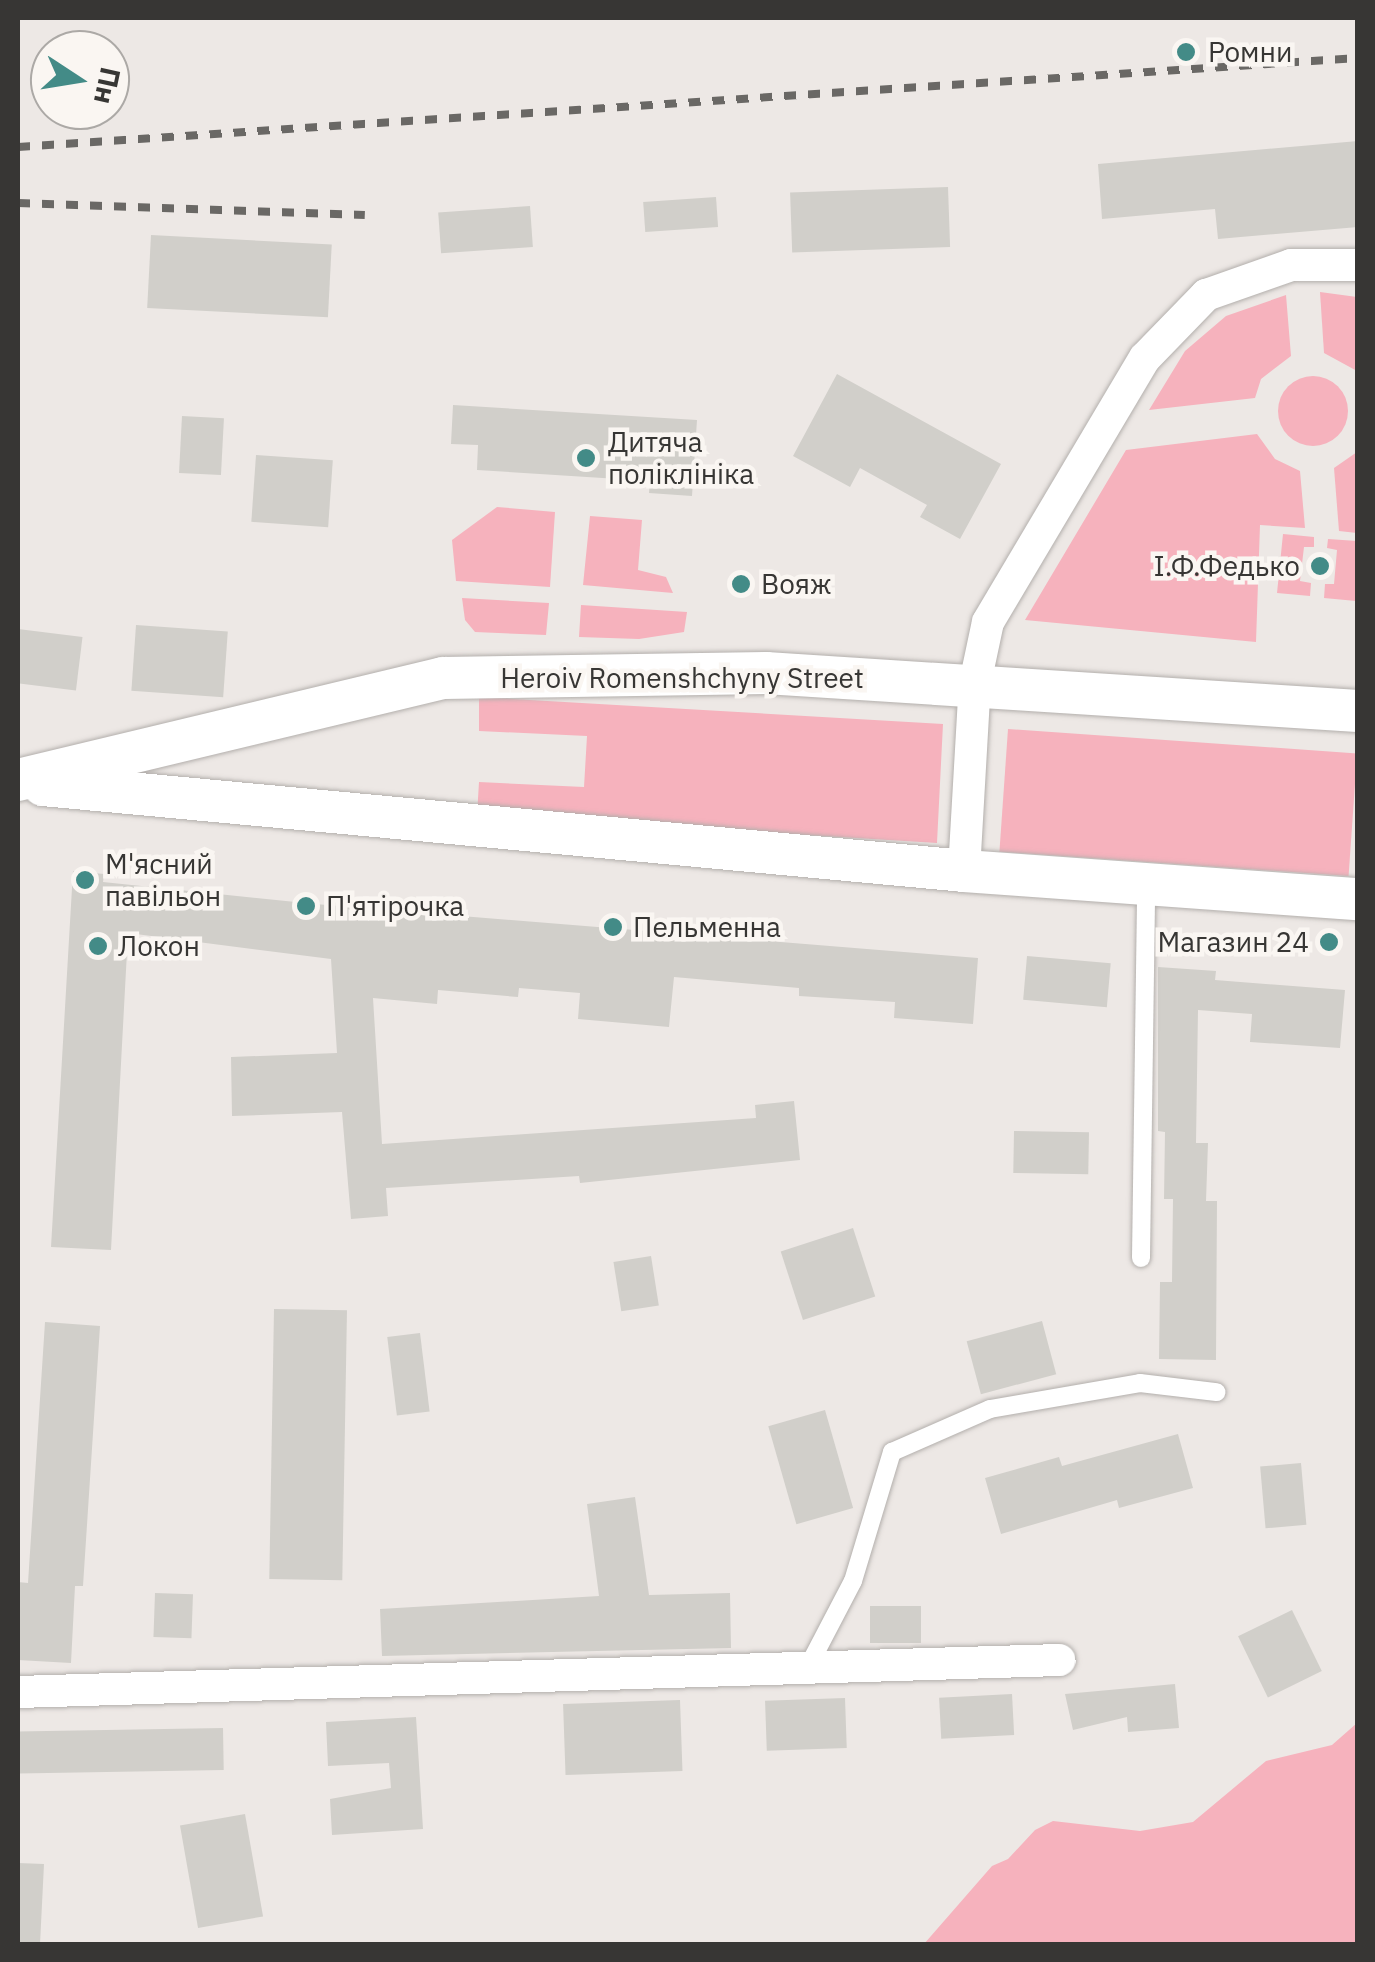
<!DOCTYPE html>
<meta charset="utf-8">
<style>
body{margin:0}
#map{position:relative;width:1375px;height:1962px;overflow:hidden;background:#ede8e5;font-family:"IBM Plex Sans",sans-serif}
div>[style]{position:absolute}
.green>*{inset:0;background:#f6b2bd;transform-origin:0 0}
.round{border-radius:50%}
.building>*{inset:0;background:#d1cfca;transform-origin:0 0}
.roads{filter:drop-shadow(0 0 2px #b3afac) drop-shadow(0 0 2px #b3afac)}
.service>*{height:18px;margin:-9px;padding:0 9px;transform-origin:9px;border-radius:9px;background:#fff}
.minor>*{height:32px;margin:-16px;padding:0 16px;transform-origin:16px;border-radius:16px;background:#fff}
.tertiary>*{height:42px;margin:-21px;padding:0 21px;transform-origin:21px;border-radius:21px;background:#fff}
.rail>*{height:8px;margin-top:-4px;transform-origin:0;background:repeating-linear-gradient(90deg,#6a6865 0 12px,transparent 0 24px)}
.dots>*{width:28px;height:28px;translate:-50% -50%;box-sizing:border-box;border:5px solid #faf6f2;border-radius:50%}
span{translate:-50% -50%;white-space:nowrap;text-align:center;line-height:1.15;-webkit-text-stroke:9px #faf6f2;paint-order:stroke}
.poi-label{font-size:28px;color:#373634}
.left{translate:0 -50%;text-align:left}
.right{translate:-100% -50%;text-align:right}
.street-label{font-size:28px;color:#373634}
.frame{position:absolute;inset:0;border:20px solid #373634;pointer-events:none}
.north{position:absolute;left:30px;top:30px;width:100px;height:100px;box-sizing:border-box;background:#faf6f2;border:2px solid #aca9a6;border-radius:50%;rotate:102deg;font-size:28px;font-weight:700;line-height:40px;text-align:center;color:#373634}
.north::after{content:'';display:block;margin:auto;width:35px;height:45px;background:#438b87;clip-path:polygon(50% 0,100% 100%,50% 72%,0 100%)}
</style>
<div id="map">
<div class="green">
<div style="clip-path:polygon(1320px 292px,1357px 297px,1357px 371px,1324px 353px)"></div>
<div style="clip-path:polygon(1286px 295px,1291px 356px,1261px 379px,1255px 398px,1149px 410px,1185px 351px,1226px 316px)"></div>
<div class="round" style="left:1278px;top:376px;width:70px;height:70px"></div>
<div style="clip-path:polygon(1257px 434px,1275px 459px,1300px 471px,1305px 528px,1260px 525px,1256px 642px,1025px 620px,1126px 450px)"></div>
<div style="clip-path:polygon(1357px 452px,1357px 533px,1339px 531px,1334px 468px)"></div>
<div style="clip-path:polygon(497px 507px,555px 512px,550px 587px,456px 581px,452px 540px)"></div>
<div style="clip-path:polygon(590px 516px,642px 520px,638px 570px,666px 577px,673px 593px,583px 585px)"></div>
<div style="clip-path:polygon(1283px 534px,1314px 537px,1314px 547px,1304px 547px,1300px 581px,1311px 583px,1310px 596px,1277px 593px)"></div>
<div style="clip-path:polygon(1328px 539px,1357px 541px,1356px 601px,1324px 598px,1325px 584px,1334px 584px,1337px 550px,1327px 548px)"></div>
<div style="clip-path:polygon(462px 598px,549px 603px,546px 635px,475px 632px,465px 620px)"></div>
<div style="clip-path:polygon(581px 605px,687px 612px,684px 632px,639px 639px,579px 637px)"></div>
<div style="clip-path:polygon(479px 697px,943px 724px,937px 843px,477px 815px,479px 782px,584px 787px,587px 736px,479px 731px)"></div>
<div style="left:1008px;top:729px;width:350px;height:123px;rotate:4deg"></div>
<div style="clip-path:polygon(1357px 1723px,1357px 1944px,924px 1944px,992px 1866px,1008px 1859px,1035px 1830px,1053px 1821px,1140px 1831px,1193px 1822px,1266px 1761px,1332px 1745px)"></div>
</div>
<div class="building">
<div style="clip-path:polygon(1358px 141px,1358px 227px,1218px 239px,1215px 209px,1102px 219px,1098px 164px)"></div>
<div style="left:948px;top:187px;width:60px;height:158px;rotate:88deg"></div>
<div style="left:716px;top:197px;width:30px;height:73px;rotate:86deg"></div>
<div style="left:530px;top:206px;width:41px;height:92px;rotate:86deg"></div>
<div style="left:151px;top:235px;width:181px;height:73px;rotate:3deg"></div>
<div style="clip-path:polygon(837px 374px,1001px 464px,960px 539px,920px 517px,927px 505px,860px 468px,850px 487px,793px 456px)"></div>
<div style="clip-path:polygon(453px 405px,697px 420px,692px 496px,649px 493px,650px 481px,477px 470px,478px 445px,451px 444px)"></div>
<div style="left:182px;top:416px;width:42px;height:57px;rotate:3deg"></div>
<div style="left:256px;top:455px;width:77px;height:67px;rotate:4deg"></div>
<div style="left:136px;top:625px;width:92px;height:66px;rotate:4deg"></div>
<div style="left:18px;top:629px;width:65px;height:54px;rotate:7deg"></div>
<div style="clip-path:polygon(73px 871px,104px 874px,103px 882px,315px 904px,978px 958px,973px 1024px,894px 1018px,895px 1002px,799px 996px,799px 988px,674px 977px,669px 1027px,578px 1019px,580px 993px,519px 988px,518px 997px,438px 990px,437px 1004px,373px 998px,382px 1144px,756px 1118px,755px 1105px,794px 1101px,800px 1160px,580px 1183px,579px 1176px,386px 1188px,388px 1216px,351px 1219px,342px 1112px,232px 1116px,231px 1057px,337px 1053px,331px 959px,128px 933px,111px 1250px,51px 1247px)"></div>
<div style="left:1027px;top:956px;width:84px;height:44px;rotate:5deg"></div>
<div style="clip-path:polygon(1158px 967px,1216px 971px,1215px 980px,1345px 990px,1340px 1048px,1250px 1042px,1252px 1014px,1198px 1010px,1196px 1143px,1208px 1143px,1206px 1201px,1217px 1201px,1216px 1360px,1159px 1359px,1160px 1282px,1172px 1282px,1173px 1199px,1164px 1199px,1165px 1132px,1158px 1131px)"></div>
<div style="left:1014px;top:1131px;width:75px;height:42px;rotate:1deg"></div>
<div style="left:853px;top:1228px;width:72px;height:76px;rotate:72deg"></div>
<div style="left:651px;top:1256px;width:50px;height:38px;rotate:81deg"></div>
<div style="left:274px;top:1309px;width:73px;height:270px;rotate:1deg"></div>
<div style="left:1042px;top:1321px;width:55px;height:78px;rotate:75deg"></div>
<div style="clip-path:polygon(45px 1322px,100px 1326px,83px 1586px,75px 1586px,71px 1663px,18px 1660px,18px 1582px,28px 1583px)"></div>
<div style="left:420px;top:1333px;width:79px;height:33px;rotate:83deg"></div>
<div style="left:825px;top:1410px;width:102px;height:59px;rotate:74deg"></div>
<div style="clip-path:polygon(1178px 1434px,1193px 1488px,1119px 1508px,1117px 1500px,1001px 1534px,985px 1478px,1059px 1457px,1062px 1466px)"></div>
<div style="left:1301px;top:1463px;width:62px;height:41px;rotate:85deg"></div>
<div style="clip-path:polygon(635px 1497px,649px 1595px,730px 1593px,731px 1648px,382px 1656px,380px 1609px,599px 1596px,587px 1504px)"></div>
<div style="left:155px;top:1593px;width:38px;height:44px;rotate:2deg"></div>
<div style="left:921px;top:1606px;width:37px;height:51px;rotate:90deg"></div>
<div style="left:1292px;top:1610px;width:68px;height:60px;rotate:64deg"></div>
<div style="clip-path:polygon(1175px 1684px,1179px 1728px,1128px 1732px,1127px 1717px,1073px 1730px,1065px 1694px)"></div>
<div style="left:1012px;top:1694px;width:41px;height:73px;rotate:87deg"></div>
<div style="left:845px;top:1698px;width:50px;height:80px;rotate:88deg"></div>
<div style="left:680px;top:1700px;width:71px;height:117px;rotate:88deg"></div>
<div style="clip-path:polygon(416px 1717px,423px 1829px,332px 1835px,330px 1799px,391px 1788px,389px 1763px,328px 1766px,326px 1722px)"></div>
<div style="left:223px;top:1728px;width:42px;height:205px;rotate:89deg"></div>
<div style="left:245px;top:1814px;width:104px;height:66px;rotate:80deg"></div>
<div style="clip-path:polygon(18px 1863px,44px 1864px,40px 1944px,18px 1944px)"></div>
</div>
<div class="roads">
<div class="service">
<div style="left:1141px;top:1258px;width:374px;rotate:-89.2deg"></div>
<div style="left:808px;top:1667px;width:97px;rotate:-62.4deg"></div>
<div style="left:853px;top:1581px;width:135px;rotate:-73.2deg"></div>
<div style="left:892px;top:1452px;width:107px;rotate:-23.7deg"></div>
<div style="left:990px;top:1409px;width:152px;rotate:-9.8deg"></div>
<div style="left:1140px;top:1383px;width:77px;rotate:6.8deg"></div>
</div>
<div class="minor">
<div style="left:964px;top:871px;width:188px;rotate:-86.7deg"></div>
<div style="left:975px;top:683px;width:62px;rotate:-78deg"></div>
<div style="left:988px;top:622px;width:307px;rotate:-59.3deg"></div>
<div style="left:1145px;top:358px;width:88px;rotate:-45.9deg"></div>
<div style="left:1206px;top:295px;width:90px;rotate:-19.4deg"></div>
<div style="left:1291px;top:265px;width:67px"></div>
<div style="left:18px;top:1692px;width:1042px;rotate:-1.76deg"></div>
</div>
<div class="tertiary">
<div style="left:18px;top:780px;width:437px;rotate:-13.5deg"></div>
<div style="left:443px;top:678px;width:323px;rotate:-0.9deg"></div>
<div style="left:766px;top:673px;width:593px;rotate:3.67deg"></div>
<div style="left:43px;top:785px;width:925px;rotate:5.33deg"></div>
<div style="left:964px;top:871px;width:395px;rotate:4.1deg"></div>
</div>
</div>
<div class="rail">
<div style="left:18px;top:147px;width:1343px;rotate:-3.8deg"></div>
<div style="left:18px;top:203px;width:347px;rotate:2deg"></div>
</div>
<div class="dots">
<div style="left:1186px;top:52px;background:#438b87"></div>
<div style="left:586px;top:458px;background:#438b87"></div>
<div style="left:1320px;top:566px;background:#438b87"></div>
<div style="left:741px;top:584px;background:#438b87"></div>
<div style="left:85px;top:880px;background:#438b87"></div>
<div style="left:306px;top:906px;background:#438b87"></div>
<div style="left:613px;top:927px;background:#438b87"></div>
<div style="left:1329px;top:942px;background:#438b87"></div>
<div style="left:98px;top:946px;background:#438b87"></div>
</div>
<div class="poi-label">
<span class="left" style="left:1208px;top:52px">Ромни</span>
<span class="left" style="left:608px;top:458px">Дитяча<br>поліклініка</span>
<span class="right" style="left:1300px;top:566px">І.Ф.Федько</span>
<span class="left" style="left:761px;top:584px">Вояж</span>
<span class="left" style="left:105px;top:880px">М'ясний<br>павільон</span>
<span class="left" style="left:326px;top:906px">П'ятірочка</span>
<span class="left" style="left:633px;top:927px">Пельменна</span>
<span class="right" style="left:1309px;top:942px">Магазин 24</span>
<span class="left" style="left:118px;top:946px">Локон</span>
</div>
<div class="street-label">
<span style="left:682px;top:678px">Heroiv Romenshchyny Street</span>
</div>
<div class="frame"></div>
<div class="north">Пн</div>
</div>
